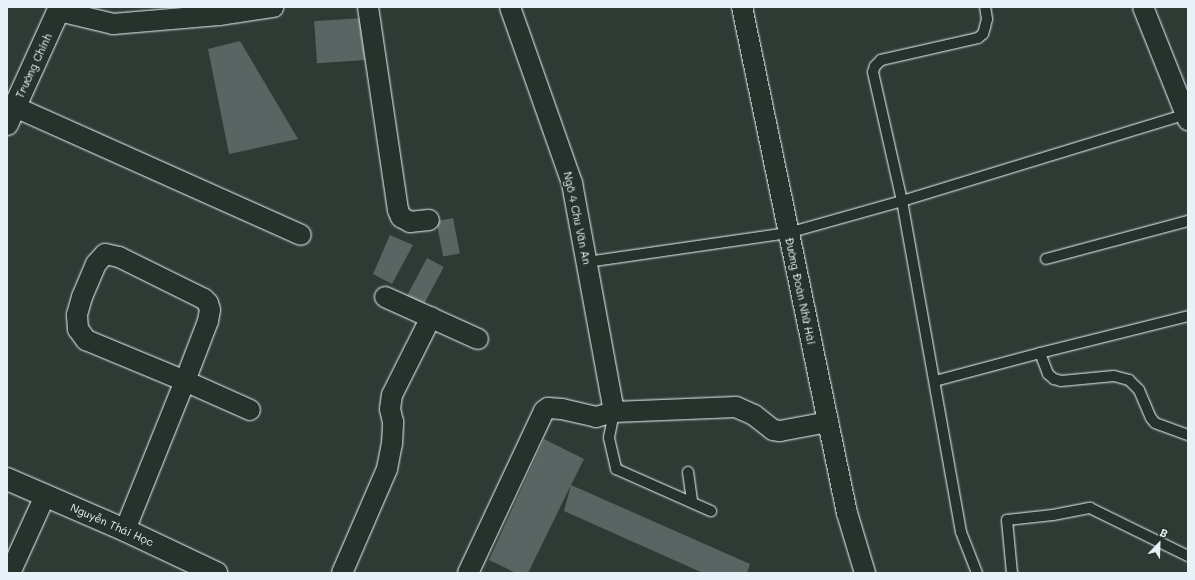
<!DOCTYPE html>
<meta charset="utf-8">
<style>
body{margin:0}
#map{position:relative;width:1195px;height:580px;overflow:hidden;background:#2e3b35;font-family:Mali,sans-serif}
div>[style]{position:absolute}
.building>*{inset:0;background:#596563;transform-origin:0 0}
.roads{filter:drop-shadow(0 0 1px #e8f1f8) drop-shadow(0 0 1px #e8f1f8)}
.lane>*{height:10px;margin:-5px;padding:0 5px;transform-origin:5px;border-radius:5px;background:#26332d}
.street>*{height:20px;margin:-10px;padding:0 10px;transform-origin:10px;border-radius:10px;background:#26332d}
.secondary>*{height:22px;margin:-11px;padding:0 11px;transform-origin:11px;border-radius:11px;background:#26332d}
span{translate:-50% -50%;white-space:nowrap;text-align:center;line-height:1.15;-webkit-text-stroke:4px #26332d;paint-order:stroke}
.street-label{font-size:11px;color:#e8f1f8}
.frame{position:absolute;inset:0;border:8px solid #e8f1f8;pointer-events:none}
.north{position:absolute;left:1139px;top:524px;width:40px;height:40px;-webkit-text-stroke:3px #26332d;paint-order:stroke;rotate:23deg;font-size:11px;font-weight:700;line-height:16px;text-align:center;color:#e8f1f8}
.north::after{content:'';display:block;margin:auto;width:14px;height:18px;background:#e8f1f8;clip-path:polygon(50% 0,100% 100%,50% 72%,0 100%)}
</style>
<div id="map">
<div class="building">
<div style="left:362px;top:18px;width:42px;height:48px;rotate:86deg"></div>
<div style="clip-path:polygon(240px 41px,298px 139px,229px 154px,208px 49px)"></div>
<div style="left:453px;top:218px;width:36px;height:17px;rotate:79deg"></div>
<div style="clip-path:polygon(390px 235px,413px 245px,392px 284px,373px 274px)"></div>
<div style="left:427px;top:258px;width:19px;height:43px;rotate:28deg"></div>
<div style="clip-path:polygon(544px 439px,584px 459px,571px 485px,750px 564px,747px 573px,703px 573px,564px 511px,571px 485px,528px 573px,516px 573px,489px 560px)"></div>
</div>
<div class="roads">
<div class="lane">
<div style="left:1046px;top:259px;width:147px;rotate:-15deg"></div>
<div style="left:587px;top:262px;width:203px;rotate:-8.2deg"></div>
<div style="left:788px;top:233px;width:118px;rotate:-15.7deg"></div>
<div style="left:902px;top:201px;width:297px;rotate:-17deg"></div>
<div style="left:1040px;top:353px;width:22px;rotate:69deg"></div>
<div style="left:1048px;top:374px;width:8px;rotate:40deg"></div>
<div style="left:1054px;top:379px;width:7px;rotate:16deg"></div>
<div style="left:1061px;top:381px;width:53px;rotate:-5.4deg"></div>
<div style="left:1114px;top:376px;width:16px;rotate:15deg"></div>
<div style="left:1129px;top:380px;width:14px;rotate:45deg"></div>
<div style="left:1139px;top:390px;width:30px;rotate:67deg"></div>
<div style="left:1151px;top:418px;width:6px;rotate:51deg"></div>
<div style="left:1155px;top:423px;width:35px;rotate:20deg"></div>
<div style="left:935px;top:381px;width:109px;rotate:-14.9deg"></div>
<div style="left:1040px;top:353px;width:153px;rotate:-14deg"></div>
<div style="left:614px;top:412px;width:26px;rotate:101deg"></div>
<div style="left:609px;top:438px;width:32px;rotate:77deg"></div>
<div style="left:616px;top:469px;width:104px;rotate:23.9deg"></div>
<div style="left:688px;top:472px;width:30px;rotate:82deg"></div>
<div style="left:977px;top:573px;width:44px;rotate:-111.3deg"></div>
<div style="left:961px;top:532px;width:336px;rotate:-100.1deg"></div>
<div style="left:902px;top:201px;width:132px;rotate:-102.7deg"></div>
<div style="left:873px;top:72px;width:6px;rotate:-72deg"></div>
<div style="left:875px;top:66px;width:8px;rotate:-45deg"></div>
<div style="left:881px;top:60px;width:99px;rotate:-12.8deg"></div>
<div style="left:978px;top:38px;width:6px;rotate:-39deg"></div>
<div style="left:983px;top:34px;width:7px;rotate:-74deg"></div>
<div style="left:985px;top:27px;width:8px;rotate:-76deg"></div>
<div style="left:987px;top:19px;width:12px;rotate:-99deg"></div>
<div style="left:1012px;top:573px;width:53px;rotate:-95.4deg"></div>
<div style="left:1007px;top:520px;width:46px;rotate:-6.2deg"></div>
<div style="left:1053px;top:515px;width:38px;rotate:-11deg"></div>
<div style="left:1090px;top:508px;width:109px;rotate:26.1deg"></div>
</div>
<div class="street">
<div style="left:368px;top:7px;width:205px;rotate:81.6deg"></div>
<div style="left:398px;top:210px;width:8px;rotate:67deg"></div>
<div style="left:401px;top:217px;width:10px;rotate:29deg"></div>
<div style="left:410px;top:222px;width:19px;rotate:-6deg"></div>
<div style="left:510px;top:7px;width:187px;rotate:70.6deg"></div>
<div style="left:572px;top:183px;width:233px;rotate:79.6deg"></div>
<div style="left:742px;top:7px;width:517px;rotate:78.28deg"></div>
<div style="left:847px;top:513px;width:63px;rotate:73.3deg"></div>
<div style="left:1143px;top:7px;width:122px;rotate:68.3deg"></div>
<div style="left:59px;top:11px;width:56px;rotate:13.5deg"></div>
<div style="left:113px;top:24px;width:106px;rotate:-4.9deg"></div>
<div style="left:219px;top:15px;width:55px;rotate:-8.4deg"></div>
<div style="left:15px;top:107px;width:313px;rotate:24.1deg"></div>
<div style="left:385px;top:297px;width:102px;rotate:24.3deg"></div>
<div style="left:125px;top:530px;width:161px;rotate:-68.1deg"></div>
<div style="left:185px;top:381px;width:64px;rotate:-69deg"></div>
<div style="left:208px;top:321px;width:11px;rotate:-80deg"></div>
<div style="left:210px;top:310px;width:7px;rotate:-106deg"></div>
<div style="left:208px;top:303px;width:6px;rotate:-135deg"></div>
<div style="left:204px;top:299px;width:95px;rotate:-153.7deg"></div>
<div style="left:119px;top:257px;width:14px;rotate:-168deg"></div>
<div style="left:105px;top:254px;width:13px;rotate:132deg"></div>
<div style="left:96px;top:264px;width:36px;rotate:113deg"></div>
<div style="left:82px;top:297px;width:19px;rotate:106deg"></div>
<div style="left:77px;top:315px;width:14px;rotate:86deg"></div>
<div style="left:78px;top:329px;width:14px;rotate:54deg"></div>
<div style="left:86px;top:340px;width:107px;rotate:22.5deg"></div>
<div style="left:185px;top:381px;width:71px;rotate:24deg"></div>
<div style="left:10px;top:573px;width:85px;rotate:-65.6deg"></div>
<div style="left:342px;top:573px;width:113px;rotate:-66.6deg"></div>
<div style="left:387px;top:469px;width:25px;rotate:-79deg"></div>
<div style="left:392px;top:444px;width:22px;rotate:-87deg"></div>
<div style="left:393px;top:422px;width:13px;rotate:-103deg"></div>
<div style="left:390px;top:409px;width:14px;rotate:-82deg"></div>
<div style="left:392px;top:395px;width:87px;rotate:-63.4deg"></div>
<div style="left:468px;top:573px;width:179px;rotate:-64.9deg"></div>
<div style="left:544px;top:411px;width:5px;rotate:-37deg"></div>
<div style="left:548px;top:408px;width:14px;rotate:4deg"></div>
<div style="left:562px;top:409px;width:35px;rotate:13deg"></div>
<div style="left:596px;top:417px;width:19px;rotate:-16deg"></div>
<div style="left:614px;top:412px;width:122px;rotate:-2.3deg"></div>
<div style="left:736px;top:407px;width:20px;rotate:24deg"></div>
<div style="left:754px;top:415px;width:24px;rotate:38deg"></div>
<div style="left:773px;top:430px;width:7px;rotate:8deg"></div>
<div style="left:780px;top:431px;width:49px;rotate:-10.6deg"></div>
</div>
<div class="secondary">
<div style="left:7px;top:124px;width:128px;rotate:-65.6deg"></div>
<div style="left:7px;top:479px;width:129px;rotate:23.4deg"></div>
<div style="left:125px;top:530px;width:101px;rotate:25.3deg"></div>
</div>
</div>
<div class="street-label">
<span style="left:34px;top:66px;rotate:-65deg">Trường Chinh</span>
<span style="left:577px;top:218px;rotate:78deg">Ngõ 4 Chu Văn An</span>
<span style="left:800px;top:291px;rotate:78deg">Đường Đoàn Nhữ Hài</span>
<span style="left:112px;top:525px;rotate:24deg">Nguyễn Thái Học</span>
</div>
<div class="frame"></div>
<div class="north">B</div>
</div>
